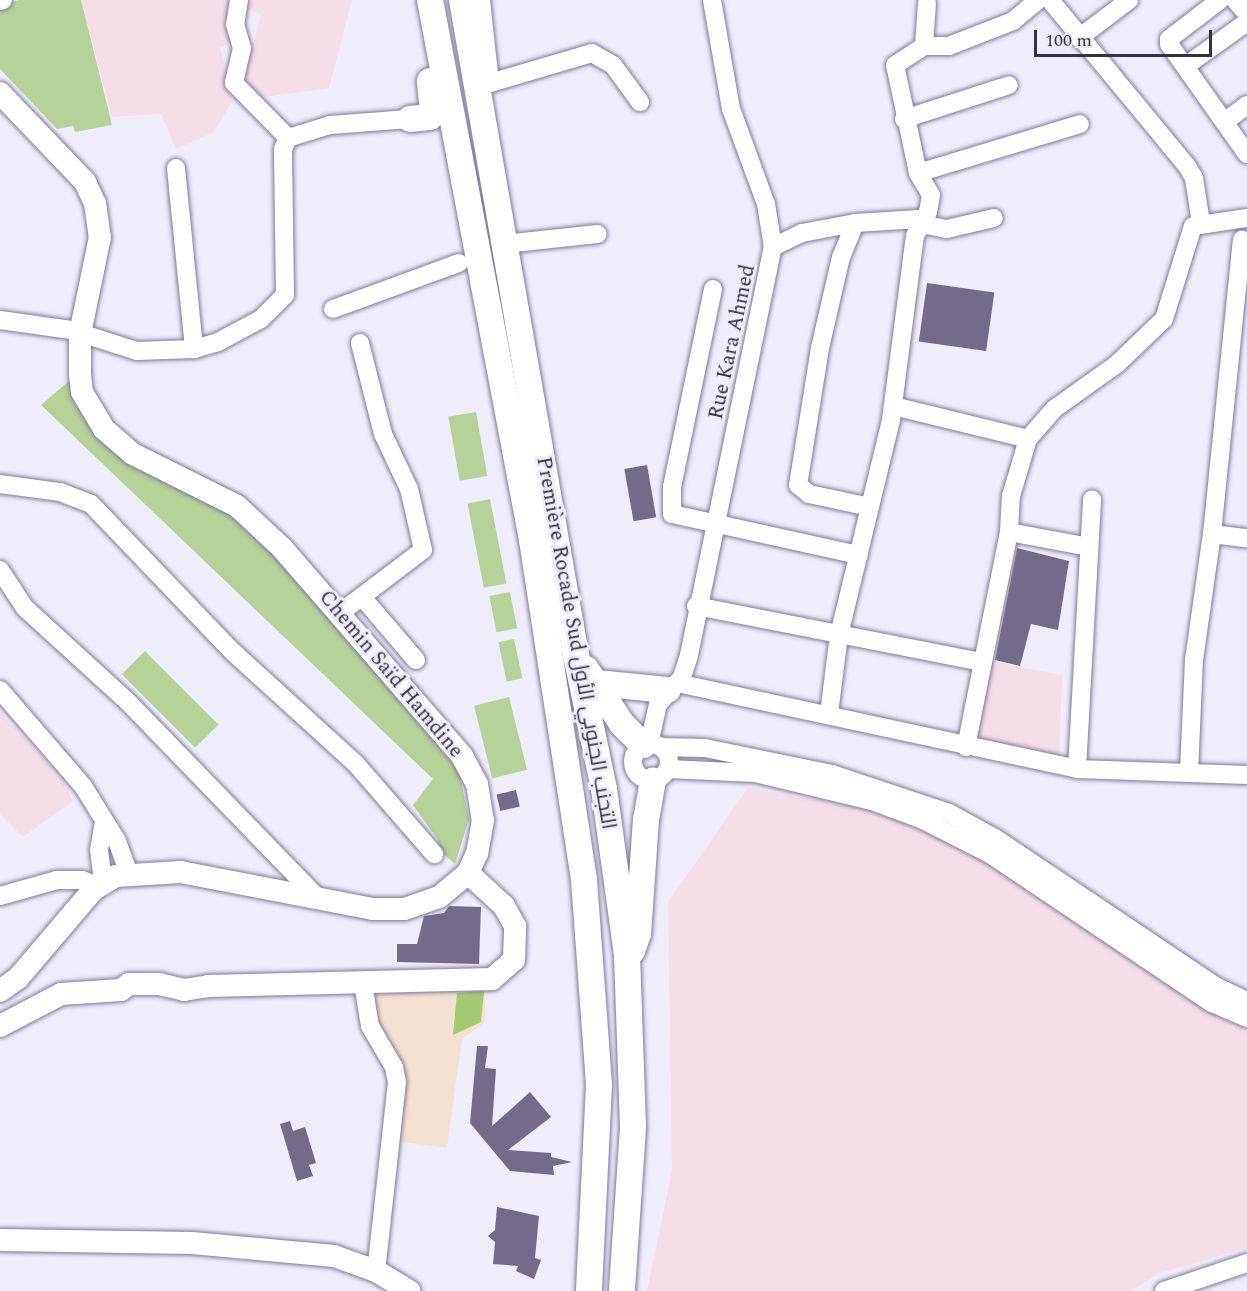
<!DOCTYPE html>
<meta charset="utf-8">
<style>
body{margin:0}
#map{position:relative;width:1247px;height:1291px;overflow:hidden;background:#f0edfb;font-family:Spectral,Cairo,serif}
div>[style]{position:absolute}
.education>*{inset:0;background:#f6dee9}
.medical>*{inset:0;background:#f5e1d2}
.green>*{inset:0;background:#b6d29a;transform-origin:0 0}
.forest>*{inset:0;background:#a2cb72}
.building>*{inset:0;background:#746b8b;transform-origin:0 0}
.roads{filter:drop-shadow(0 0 2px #817898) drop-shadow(0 0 2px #817898)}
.minor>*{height:18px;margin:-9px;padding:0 9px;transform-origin:9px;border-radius:9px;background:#fff}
.minor>.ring{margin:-9px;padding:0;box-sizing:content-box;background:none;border:18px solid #fff;border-radius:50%}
.major>*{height:22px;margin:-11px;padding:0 11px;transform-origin:11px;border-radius:11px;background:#fff}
.highway>*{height:26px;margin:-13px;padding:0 13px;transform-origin:13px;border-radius:13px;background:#fff}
span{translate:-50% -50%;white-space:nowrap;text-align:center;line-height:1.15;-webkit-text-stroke:6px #f0edfb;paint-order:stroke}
.street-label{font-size:21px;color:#35313f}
.scale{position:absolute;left:1034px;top:30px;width:178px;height:27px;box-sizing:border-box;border:3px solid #35313f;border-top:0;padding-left:8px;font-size:18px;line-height:21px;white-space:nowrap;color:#35313f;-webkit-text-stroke:4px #f0edfb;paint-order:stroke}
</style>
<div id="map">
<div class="education">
<div style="clip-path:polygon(81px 0,234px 0,237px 43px,220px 47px,232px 101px,214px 132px,176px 149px,161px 114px,112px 117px)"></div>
<div style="clip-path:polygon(243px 0,352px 0,329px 88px,259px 98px,242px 89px,261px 14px,241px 7px)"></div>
<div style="clip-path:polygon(979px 659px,1062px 675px,1059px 761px,966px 744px)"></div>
<div style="clip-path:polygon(0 712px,61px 777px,73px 801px,23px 837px,0 814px)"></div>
<div style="clip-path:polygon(748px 788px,894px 814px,989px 859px,1247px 1026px,1247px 1248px,1157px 1274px,1132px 1291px,647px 1291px,672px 1171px,668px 902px)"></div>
</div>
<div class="medical">
<div style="clip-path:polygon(485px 985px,485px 1022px,462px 1039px,447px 1148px,396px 1141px,401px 1086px,382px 1039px,370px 988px)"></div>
</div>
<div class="green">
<div style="clip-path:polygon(19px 0,81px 0,112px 125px,75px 132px,73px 126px,57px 129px,0 69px,0 6px)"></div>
<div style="clip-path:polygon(70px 380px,74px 403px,104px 444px,135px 466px,216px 502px,259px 536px,459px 771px,469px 819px,455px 864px,439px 850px,438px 840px,413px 805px,433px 779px,41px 405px)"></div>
<div style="left:476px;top:412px;width:65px;height:28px;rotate:80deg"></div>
<div style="left:490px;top:499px;width:86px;height:23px;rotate:79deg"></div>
<div style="left:510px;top:592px;width:37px;height:21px;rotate:79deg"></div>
<div style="left:514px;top:639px;width:40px;height:16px;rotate:78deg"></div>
<div style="left:145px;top:651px;width:104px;height:33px;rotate:45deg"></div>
<div style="left:509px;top:697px;width:75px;height:36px;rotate:76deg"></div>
</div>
<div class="forest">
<div style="clip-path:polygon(484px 991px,481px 1022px,453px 1035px,457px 993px)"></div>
</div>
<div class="building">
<div style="left:927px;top:283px;width:68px;height:59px;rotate:8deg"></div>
<div style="left:647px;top:465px;width:53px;height:23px;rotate:80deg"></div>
<div style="clip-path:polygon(1017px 548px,1069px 561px,1058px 630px,1031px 624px,1020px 666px,995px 660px)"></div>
<div style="left:516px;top:790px;width:17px;height:20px;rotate:77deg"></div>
<div style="clip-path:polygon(449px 906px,481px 907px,479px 964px,397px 962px,397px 944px,417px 944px,424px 916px,444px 913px)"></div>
<div style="clip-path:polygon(477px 1046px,488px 1046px,485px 1068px,496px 1069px,492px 1126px,530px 1092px,551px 1117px,508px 1150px,551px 1153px,551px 1157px,572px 1162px,553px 1166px,554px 1175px,510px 1171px,470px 1123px)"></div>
<div style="clip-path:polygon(290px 1121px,293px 1131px,305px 1127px,316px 1163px,309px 1165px,313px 1176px,297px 1181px,280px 1124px)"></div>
<div style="clip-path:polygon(497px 1207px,539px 1216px,535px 1258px,541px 1260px,534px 1279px,516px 1271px,518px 1266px,493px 1264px,495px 1242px,488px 1236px,495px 1230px)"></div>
</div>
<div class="roads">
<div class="minor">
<div style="left:239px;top:0;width:24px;rotate:99deg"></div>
<div style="left:235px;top:24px;width:25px;rotate:74deg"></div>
<div style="left:242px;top:48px;width:36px;rotate:103deg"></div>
<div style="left:234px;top:83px;width:77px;rotate:45.5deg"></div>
<div style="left:481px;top:0;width:83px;rotate:83.8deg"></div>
<div style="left:490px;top:83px;width:106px;rotate:-16.4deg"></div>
<div style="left:592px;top:53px;width:24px;rotate:30deg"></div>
<div style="left:613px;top:65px;width:46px;rotate:53.9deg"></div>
<div style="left:1050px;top:0;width:215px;rotate:50.5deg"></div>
<div style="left:1187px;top:166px;width:14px;rotate:60deg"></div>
<div style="left:1194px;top:178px;width:46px;rotate:81.2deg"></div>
<div style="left:1220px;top:0;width:64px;rotate:142.6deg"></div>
<div style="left:1169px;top:39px;width:5px;rotate:90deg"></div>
<div style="left:1169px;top:44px;width:135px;rotate:54.7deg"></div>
<div style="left:1235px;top:0;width:18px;rotate:49deg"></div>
<div style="left:0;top:1px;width:3px;rotate:-18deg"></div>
<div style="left:1079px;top:38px;width:63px;rotate:-37.2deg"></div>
<div style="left:924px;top:46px;width:43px;rotate:-86deg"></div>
<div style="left:1187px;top:65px;width:74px;rotate:-35.6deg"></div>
<div style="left:904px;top:119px;width:110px;rotate:-17.9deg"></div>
<div style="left:1227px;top:120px;width:25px;rotate:-37deg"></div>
<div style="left:176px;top:168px;width:182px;rotate:84.3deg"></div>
<div style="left:918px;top:173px;width:169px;rotate:-16.8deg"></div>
<div style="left:855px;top:223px;width:37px;rotate:112deg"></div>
<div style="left:841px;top:257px;width:93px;rotate:103deg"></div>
<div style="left:820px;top:348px;width:139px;rotate:99.1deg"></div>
<div style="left:798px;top:485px;width:14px;rotate:39deg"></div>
<div style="left:809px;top:494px;width:62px;rotate:12deg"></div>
<div style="left:504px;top:244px;width:94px;rotate:-6.1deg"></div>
<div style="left:773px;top:247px;width:32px;rotate:-26deg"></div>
<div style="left:802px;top:233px;width:54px;rotate:-10.7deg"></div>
<div style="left:855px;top:223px;width:64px;rotate:-3.6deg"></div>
<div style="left:919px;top:219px;width:5px;rotate:68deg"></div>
<div style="left:921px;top:224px;width:26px;rotate:11deg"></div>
<div style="left:947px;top:229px;width:48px;rotate:-13.2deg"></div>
<div style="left:713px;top:289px;width:202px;rotate:101.7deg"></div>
<div style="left:672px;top:487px;width:27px;rotate:90deg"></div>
<div style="left:672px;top:514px;width:191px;rotate:12.4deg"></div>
<div style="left:333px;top:309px;width:134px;rotate:-20.1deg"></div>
<div style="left:0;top:320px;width:72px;rotate:8deg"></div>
<div style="left:71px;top:330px;width:69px;rotate:17.7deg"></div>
<div style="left:137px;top:351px;width:57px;rotate:-2deg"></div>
<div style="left:194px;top:349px;width:25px;rotate:-16deg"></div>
<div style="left:218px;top:342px;width:49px;rotate:-28.1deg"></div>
<div style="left:261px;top:319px;width:34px;rotate:-45deg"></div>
<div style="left:285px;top:295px;width:146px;rotate:-90.8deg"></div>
<div style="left:283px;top:149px;width:12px;rotate:-66deg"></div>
<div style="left:288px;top:138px;width:44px;rotate:-17.2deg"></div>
<div style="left:330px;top:125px;width:80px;rotate:-4.3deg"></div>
<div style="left:893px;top:406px;width:139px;rotate:13.7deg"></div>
<div style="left:0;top:484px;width:61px;rotate:7.6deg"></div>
<div style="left:60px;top:492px;width:33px;rotate:21deg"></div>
<div style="left:91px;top:504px;width:205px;rotate:46.2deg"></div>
<div style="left:233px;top:652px;width:165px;rotate:42.3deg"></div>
<div style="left:355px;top:763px;width:121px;rotate:49deg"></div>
<div style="left:1009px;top:532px;width:81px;rotate:10.6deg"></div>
<div style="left:1212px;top:534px;width:35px;rotate:7deg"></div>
<div style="left:0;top:570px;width:45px;rotate:56.7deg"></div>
<div style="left:25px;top:608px;width:139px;rotate:42.4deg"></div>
<div style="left:128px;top:702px;width:276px;rotate:45.9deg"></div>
<div style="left:362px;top:597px;width:83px;rotate:49.4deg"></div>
<div style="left:696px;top:606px;width:291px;rotate:11.1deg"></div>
<div style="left:340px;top:613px;width:104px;rotate:-37.2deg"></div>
<div style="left:423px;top:550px;width:63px;rotate:-102.9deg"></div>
<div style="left:409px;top:489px;width:61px;rotate:-115.3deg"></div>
<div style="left:383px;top:434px;width:94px;rotate:-104.2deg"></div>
<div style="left:677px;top:683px;width:409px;rotate:12.1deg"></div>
<div style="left:1077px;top:769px;width:170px;rotate:2deg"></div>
<div style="left:0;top:690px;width:127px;rotate:49.2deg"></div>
<div style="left:83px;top:786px;width:65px;rotate:58.3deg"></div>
<div style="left:117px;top:841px;width:33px;rotate:70deg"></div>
<div style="left:829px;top:714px;width:80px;rotate:-82.8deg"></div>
<div style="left:839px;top:635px;width:221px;rotate:-76.4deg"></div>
<div style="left:891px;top:420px;width:186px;rotate:-82.6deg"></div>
<div style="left:915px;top:236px;width:27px;rotate:-62deg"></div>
<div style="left:928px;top:212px;width:17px;rotate:-80deg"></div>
<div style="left:931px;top:195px;width:26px;rotate:-121deg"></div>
<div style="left:918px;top:173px;width:110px;rotate:-102deg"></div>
<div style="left:895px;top:65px;width:35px;rotate:-33deg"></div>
<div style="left:924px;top:46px;width:25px"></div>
<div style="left:949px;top:46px;width:69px;rotate:-21.3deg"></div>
<div style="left:1013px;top:21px;width:33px;rotate:-40deg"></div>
<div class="ring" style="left:633px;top:744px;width:18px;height:18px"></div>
<div style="left:649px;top:744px;width:41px;rotate:-77.3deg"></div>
<div style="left:658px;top:704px;width:36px;rotate:-48deg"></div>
<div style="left:682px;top:677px;width:23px;rotate:-72deg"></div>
<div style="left:689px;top:655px;width:417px;rotate:-78.4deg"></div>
<div style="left:773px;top:247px;width:44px;rotate:-99.2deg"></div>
<div style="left:766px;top:204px;width:101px;rotate:-110.2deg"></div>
<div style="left:731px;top:109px;width:111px;rotate:-99.9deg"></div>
<div style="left:662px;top:747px;width:43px;rotate:1.3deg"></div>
<div style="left:705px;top:748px;width:130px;rotate:11.6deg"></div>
<div style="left:832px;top:774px;width:123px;rotate:18.4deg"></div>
<div style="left:949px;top:813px;width:52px;rotate:28.5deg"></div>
<div style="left:995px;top:838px;width:265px;rotate:33.9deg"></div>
<div style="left:1215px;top:986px;width:35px;rotate:25deg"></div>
<div style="left:966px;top:747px;width:219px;rotate:-78.7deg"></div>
<div style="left:1009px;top:532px;width:36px;rotate:-87deg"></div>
<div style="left:1011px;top:496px;width:59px;rotate:-73.4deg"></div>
<div style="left:1028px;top:439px;width:40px;rotate:-49deg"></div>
<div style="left:1054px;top:409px;width:77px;rotate:-35.5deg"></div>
<div style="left:1117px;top:364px;width:65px;rotate:-43.8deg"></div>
<div style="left:1164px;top:319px;width:97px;rotate:-72.7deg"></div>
<div style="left:1193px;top:226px;width:55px;rotate:-8.4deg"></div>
<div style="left:668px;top:769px;width:87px;rotate:2.6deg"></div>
<div style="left:755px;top:773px;width:120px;rotate:13.5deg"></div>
<div style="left:872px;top:801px;width:52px;rotate:20.2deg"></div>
<div style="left:921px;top:819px;width:77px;rotate:26.9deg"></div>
<div style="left:990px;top:854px;width:267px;rotate:33.9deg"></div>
<div style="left:1212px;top:1003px;width:38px;rotate:23deg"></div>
<div style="left:1077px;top:769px;width:270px;rotate:-86.8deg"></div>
<div style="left:1189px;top:773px;width:113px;rotate:-87.5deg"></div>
<div style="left:1194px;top:660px;width:127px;rotate:-81.9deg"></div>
<div style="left:1212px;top:534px;width:296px;rotate:-84.2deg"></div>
<div style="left:103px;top:882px;width:32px;rotate:-97deg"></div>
<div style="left:99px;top:850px;width:27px;rotate:-80deg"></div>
<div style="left:0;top:896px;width:59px;rotate:-15.7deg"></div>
<div style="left:57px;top:880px;width:25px"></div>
<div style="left:82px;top:880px;width:17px;rotate:21deg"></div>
<div style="left:363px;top:983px;width:44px;rotate:80.8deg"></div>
<div style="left:370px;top:1026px;width:48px;rotate:59.7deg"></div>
<div style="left:394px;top:1067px;width:15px;rotate:79deg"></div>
<div style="left:397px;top:1082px;width:190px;rotate:96.3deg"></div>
<div style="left:1164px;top:1291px;width:88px;rotate:-18.6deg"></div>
</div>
<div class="major">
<div style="left:0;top:93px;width:123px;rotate:46.3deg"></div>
<div style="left:85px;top:182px;width:23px;rotate:65deg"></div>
<div style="left:95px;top:203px;width:34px;rotate:82deg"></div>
<div style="left:100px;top:237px;width:99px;rotate:101.7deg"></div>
<div style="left:80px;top:334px;width:40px;rotate:90deg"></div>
<div style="left:80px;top:374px;width:18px;rotate:84deg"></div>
<div style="left:82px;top:392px;width:43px;rotate:59.3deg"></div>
<div style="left:104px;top:429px;width:38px;rotate:41deg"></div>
<div style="left:133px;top:454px;width:116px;rotate:26.6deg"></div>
<div style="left:237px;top:506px;width:62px;rotate:43deg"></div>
<div style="left:282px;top:548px;width:275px;rotate:49.1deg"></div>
<div style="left:462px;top:756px;width:32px;rotate:62deg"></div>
<div style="left:477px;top:784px;width:36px;rotate:81deg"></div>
<div style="left:483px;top:820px;width:34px;rotate:100deg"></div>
<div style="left:477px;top:853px;width:22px;rotate:114deg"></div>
<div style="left:468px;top:873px;width:38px;rotate:140deg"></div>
<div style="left:439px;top:897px;width:37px;rotate:161deg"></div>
<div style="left:404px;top:909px;width:31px;rotate:180deg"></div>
<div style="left:373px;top:909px;width:196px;rotate:-169.1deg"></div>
<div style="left:181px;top:872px;width:65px;rotate:176.5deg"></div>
<div style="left:116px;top:876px;width:27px;rotate:149deg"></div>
<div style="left:93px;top:890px;width:116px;rotate:130.4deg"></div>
<div style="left:18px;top:978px;width:22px;rotate:144deg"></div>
<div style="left:0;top:1026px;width:69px;rotate:-27.7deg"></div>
<div style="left:61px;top:994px;width:60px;rotate:-3.8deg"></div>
<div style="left:121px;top:990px;width:10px;rotate:-37deg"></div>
<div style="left:129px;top:984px;width:30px"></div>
<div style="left:159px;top:984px;width:26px;rotate:13deg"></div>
<div style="left:184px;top:990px;width:24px;rotate:-9deg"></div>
<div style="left:208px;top:986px;width:284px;rotate:-1.4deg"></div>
<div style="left:492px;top:979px;width:29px;rotate:-41deg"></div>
<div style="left:514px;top:960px;width:34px;rotate:-88deg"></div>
<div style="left:515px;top:926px;width:23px;rotate:-119deg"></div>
<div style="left:504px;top:906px;width:49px;rotate:-137.5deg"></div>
<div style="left:0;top:1240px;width:192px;rotate:0.9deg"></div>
<div style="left:192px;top:1243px;width:143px;rotate:5.2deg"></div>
<div style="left:334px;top:1256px;width:45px;rotate:19.7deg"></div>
<div style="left:376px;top:1271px;width:39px;rotate:31deg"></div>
</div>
<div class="highway">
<div style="left:430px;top:0;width:550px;rotate:79.3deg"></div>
<div style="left:532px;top:540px;width:344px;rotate:81.3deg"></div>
<div style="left:584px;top:880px;width:206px;rotate:85.8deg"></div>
<div style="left:599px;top:1085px;width:206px;rotate:92.8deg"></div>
<div style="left:462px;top:0;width:665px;rotate:80.13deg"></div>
<div style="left:576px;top:655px;width:137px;rotate:78.2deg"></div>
<div style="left:604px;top:789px;width:168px;rotate:82.1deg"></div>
<div style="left:627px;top:955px;width:173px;rotate:88deg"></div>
<div style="left:633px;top:1128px;width:163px;rotate:93.9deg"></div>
<div style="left:410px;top:119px;width:20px;rotate:-6deg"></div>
<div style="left:430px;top:117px;width:6px;rotate:-59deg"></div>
<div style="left:433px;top:112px;width:31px;rotate:-96deg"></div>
<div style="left:586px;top:669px;width:66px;rotate:56.8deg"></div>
<div style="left:622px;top:724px;width:30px;rotate:45deg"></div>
<div style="left:596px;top:683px;width:72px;rotate:5.6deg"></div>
<div style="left:632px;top:951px;width:18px;rotate:-71deg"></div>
<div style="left:638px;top:934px;width:114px;rotate:-86deg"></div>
<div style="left:646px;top:820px;width:40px;rotate:-80deg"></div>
</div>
</div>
<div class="street-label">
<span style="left:732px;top:342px;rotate:-78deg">Rue Kara Ahmed</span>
<span style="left:576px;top:643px;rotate:80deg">Première Rocade Sud التجنب الجنوبي الأول</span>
<span style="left:391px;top:674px;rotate:50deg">Chemin Saïd Hamdine</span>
</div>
<div class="scale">100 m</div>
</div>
